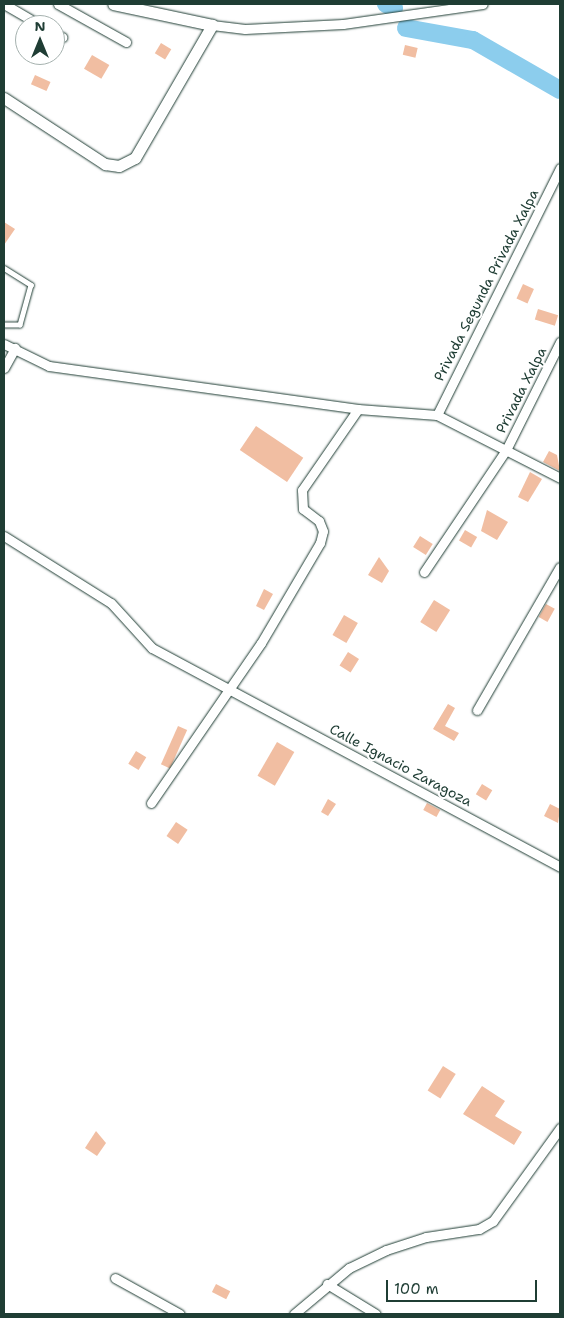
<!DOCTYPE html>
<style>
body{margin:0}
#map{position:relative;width:564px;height:1318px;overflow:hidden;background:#fff;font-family:"Shantell Sans",sans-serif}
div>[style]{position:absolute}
.river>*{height:18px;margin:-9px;padding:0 9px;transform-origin:9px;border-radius:9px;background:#8ccded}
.building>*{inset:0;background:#f1bea2;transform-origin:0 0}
.roads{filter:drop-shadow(0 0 1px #1f3d34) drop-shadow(0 0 1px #1f3d34)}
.service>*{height:4.5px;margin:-2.25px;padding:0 2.25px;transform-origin:2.25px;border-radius:2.25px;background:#fff}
.minor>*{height:9px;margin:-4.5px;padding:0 4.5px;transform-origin:4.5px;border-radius:4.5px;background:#fff}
.tertiary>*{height:11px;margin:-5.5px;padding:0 5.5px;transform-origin:5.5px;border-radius:5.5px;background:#fff}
span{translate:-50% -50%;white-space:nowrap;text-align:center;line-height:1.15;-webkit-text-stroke:4px #fff;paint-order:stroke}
.street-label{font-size:14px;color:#1f3d34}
.frame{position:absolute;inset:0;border:5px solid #1f3d34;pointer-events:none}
.north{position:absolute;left:15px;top:15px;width:50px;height:50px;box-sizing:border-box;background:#fff;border:1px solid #a5b1ae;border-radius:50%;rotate:0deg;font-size:14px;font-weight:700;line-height:20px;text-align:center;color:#1f3d34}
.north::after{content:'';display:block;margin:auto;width:18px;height:22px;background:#1f3d34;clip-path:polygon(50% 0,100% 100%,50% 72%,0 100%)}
.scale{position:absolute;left:386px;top:1280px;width:151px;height:22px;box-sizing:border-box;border:2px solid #1f3d34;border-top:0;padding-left:6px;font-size:15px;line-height:18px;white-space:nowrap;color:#1f3d34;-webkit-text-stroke:4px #fff;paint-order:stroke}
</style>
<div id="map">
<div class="river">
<div style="left:386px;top:4px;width:9px;rotate:27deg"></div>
<div style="left:406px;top:28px;width:68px;rotate:10.2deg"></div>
<div style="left:473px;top:40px;width:100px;rotate:29.9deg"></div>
</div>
<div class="building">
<div style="left:161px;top:43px;width:12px;height:12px;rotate:31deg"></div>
<div style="left:405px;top:45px;width:13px;height:10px;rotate:13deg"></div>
<div style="left:92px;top:55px;width:20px;height:16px;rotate:30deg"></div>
<div style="left:35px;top:75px;width:17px;height:10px;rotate:24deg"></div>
<div style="clip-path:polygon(4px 222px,15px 229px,4px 245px)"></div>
<div style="left:523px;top:284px;width:12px;height:16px;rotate:24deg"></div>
<div style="left:538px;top:309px;width:21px;height:11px;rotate:17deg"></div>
<div style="left:256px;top:426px;width:57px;height:29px;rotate:34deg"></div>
<div style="clip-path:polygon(549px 451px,557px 455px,560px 471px,543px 462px)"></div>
<div style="clip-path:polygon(530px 472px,542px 479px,528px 502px,518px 497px)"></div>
<div style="clip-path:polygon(487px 510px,508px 522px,497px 540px,481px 531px)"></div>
<div style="left:465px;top:530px;width:14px;height:12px;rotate:30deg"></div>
<div style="left:420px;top:536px;width:15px;height:13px;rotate:32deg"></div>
<div style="clip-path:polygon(379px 557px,389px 571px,382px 583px,368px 575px)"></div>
<div style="clip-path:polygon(264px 589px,273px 594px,264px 610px,256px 606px)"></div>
<div style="left:434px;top:600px;width:19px;height:26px;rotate:32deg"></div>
<div style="left:546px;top:604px;width:10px;height:15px;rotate:29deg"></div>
<div style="left:344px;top:615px;width:16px;height:23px;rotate:30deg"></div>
<div style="left:348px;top:652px;width:13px;height:16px;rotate:32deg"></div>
<div style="clip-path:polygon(448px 704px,455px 708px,445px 726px,459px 733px,454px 741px,433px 729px)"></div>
<div style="left:178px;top:726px;width:10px;height:42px;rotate:24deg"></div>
<div style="left:277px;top:742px;width:20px;height:39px;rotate:30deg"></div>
<div style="left:136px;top:751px;width:12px;height:15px;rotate:31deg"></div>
<div style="left:482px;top:784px;width:12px;height:12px;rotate:31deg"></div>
<div style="clip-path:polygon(328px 799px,336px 804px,328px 816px,321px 812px)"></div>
<div style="left:427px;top:803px;width:15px;height:8px;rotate:28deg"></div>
<div style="clip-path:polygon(550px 804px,560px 809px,558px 823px,544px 816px)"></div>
<div style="left:176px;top:822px;width:14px;height:17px;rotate:34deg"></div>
<div style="left:443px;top:1066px;width:15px;height:29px;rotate:32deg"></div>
<div style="clip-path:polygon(482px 1086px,505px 1101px,495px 1116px,522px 1132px,514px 1145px,463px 1114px)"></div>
<div style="clip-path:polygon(96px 1131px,106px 1143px,97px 1156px,85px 1148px)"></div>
<div style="left:216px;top:1284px;width:16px;height:9px;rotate:27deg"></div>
</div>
<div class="roads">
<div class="service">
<div style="left:4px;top:268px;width:32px;rotate:32deg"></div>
<div style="left:31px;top:285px;width:41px;rotate:105.4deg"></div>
<div style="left:20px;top:325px;width:16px;rotate:180deg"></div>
</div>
<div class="minor">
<div style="left:4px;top:4px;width:42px;rotate:30.3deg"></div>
<div style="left:58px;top:4px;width:78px;rotate:29.2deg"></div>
<div style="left:212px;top:25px;width:33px;rotate:7deg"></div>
<div style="left:245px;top:29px;width:98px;rotate:-2.9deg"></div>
<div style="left:343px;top:24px;width:141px;rotate:-8.1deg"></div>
<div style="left:55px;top:34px;width:8px;rotate:23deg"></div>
<div style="left:4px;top:344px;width:50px;rotate:26.1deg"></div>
<div style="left:49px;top:366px;width:312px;rotate:7.9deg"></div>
<div style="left:358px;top:409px;width:79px;rotate:4.3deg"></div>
<div style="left:437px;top:415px;width:138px;rotate:27.1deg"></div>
<div style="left:4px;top:368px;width:23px;rotate:-61deg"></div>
<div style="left:437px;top:415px;width:276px;rotate:-63.5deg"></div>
<div style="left:4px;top:536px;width:126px;rotate:32.1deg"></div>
<div style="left:111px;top:603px;width:61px;rotate:47.7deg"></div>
<div style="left:152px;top:648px;width:463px;rotate:28.2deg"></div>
<div style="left:424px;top:572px;width:147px;rotate:-56.1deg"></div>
<div style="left:506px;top:450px;width:121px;rotate:-63.4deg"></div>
<div style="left:477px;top:710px;width:165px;rotate:-59.9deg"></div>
<div style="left:151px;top:803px;width:194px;rotate:-55.5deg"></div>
<div style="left:261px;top:643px;width:116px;rotate:-59.5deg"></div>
<div style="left:320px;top:543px;width:12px;rotate:-76deg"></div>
<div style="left:323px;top:531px;width:11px;rotate:-112deg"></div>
<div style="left:319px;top:521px;width:20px;rotate:-143deg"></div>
<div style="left:303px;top:509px;width:19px;rotate:-93deg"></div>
<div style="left:302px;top:490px;width:98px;rotate:-55.3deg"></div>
<div style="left:115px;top:1278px;width:74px;rotate:29deg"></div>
<div style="left:327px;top:1284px;width:57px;rotate:31.5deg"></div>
<div style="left:294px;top:1314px;width:72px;rotate:-39.9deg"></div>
<div style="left:349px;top:1268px;width:41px;rotate:-25.9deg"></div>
<div style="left:386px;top:1250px;width:42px;rotate:-18deg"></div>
<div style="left:426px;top:1237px;width:54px;rotate:-8.6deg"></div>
<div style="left:479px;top:1229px;width:16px;rotate:-30deg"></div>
<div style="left:493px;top:1221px;width:115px;rotate:-54.2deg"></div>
</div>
<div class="tertiary">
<div style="left:4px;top:98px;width:121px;rotate:33.2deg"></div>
<div style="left:105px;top:164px;width:14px;rotate:8deg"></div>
<div style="left:119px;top:166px;width:18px;rotate:-27deg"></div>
<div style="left:135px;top:158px;width:154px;rotate:-59.9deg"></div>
<div style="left:212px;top:25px;width:101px;rotate:-168deg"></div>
</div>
</div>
<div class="street-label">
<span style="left:486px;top:285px;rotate:-63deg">Privada Segunda Privada Xalpa</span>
<span style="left:521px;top:390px;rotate:-63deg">Privada Xalpa</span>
<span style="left:401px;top:765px;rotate:28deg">Calle Ignacio Zaragoza</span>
</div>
<div class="frame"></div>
<div class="north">N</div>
<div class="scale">100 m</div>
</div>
